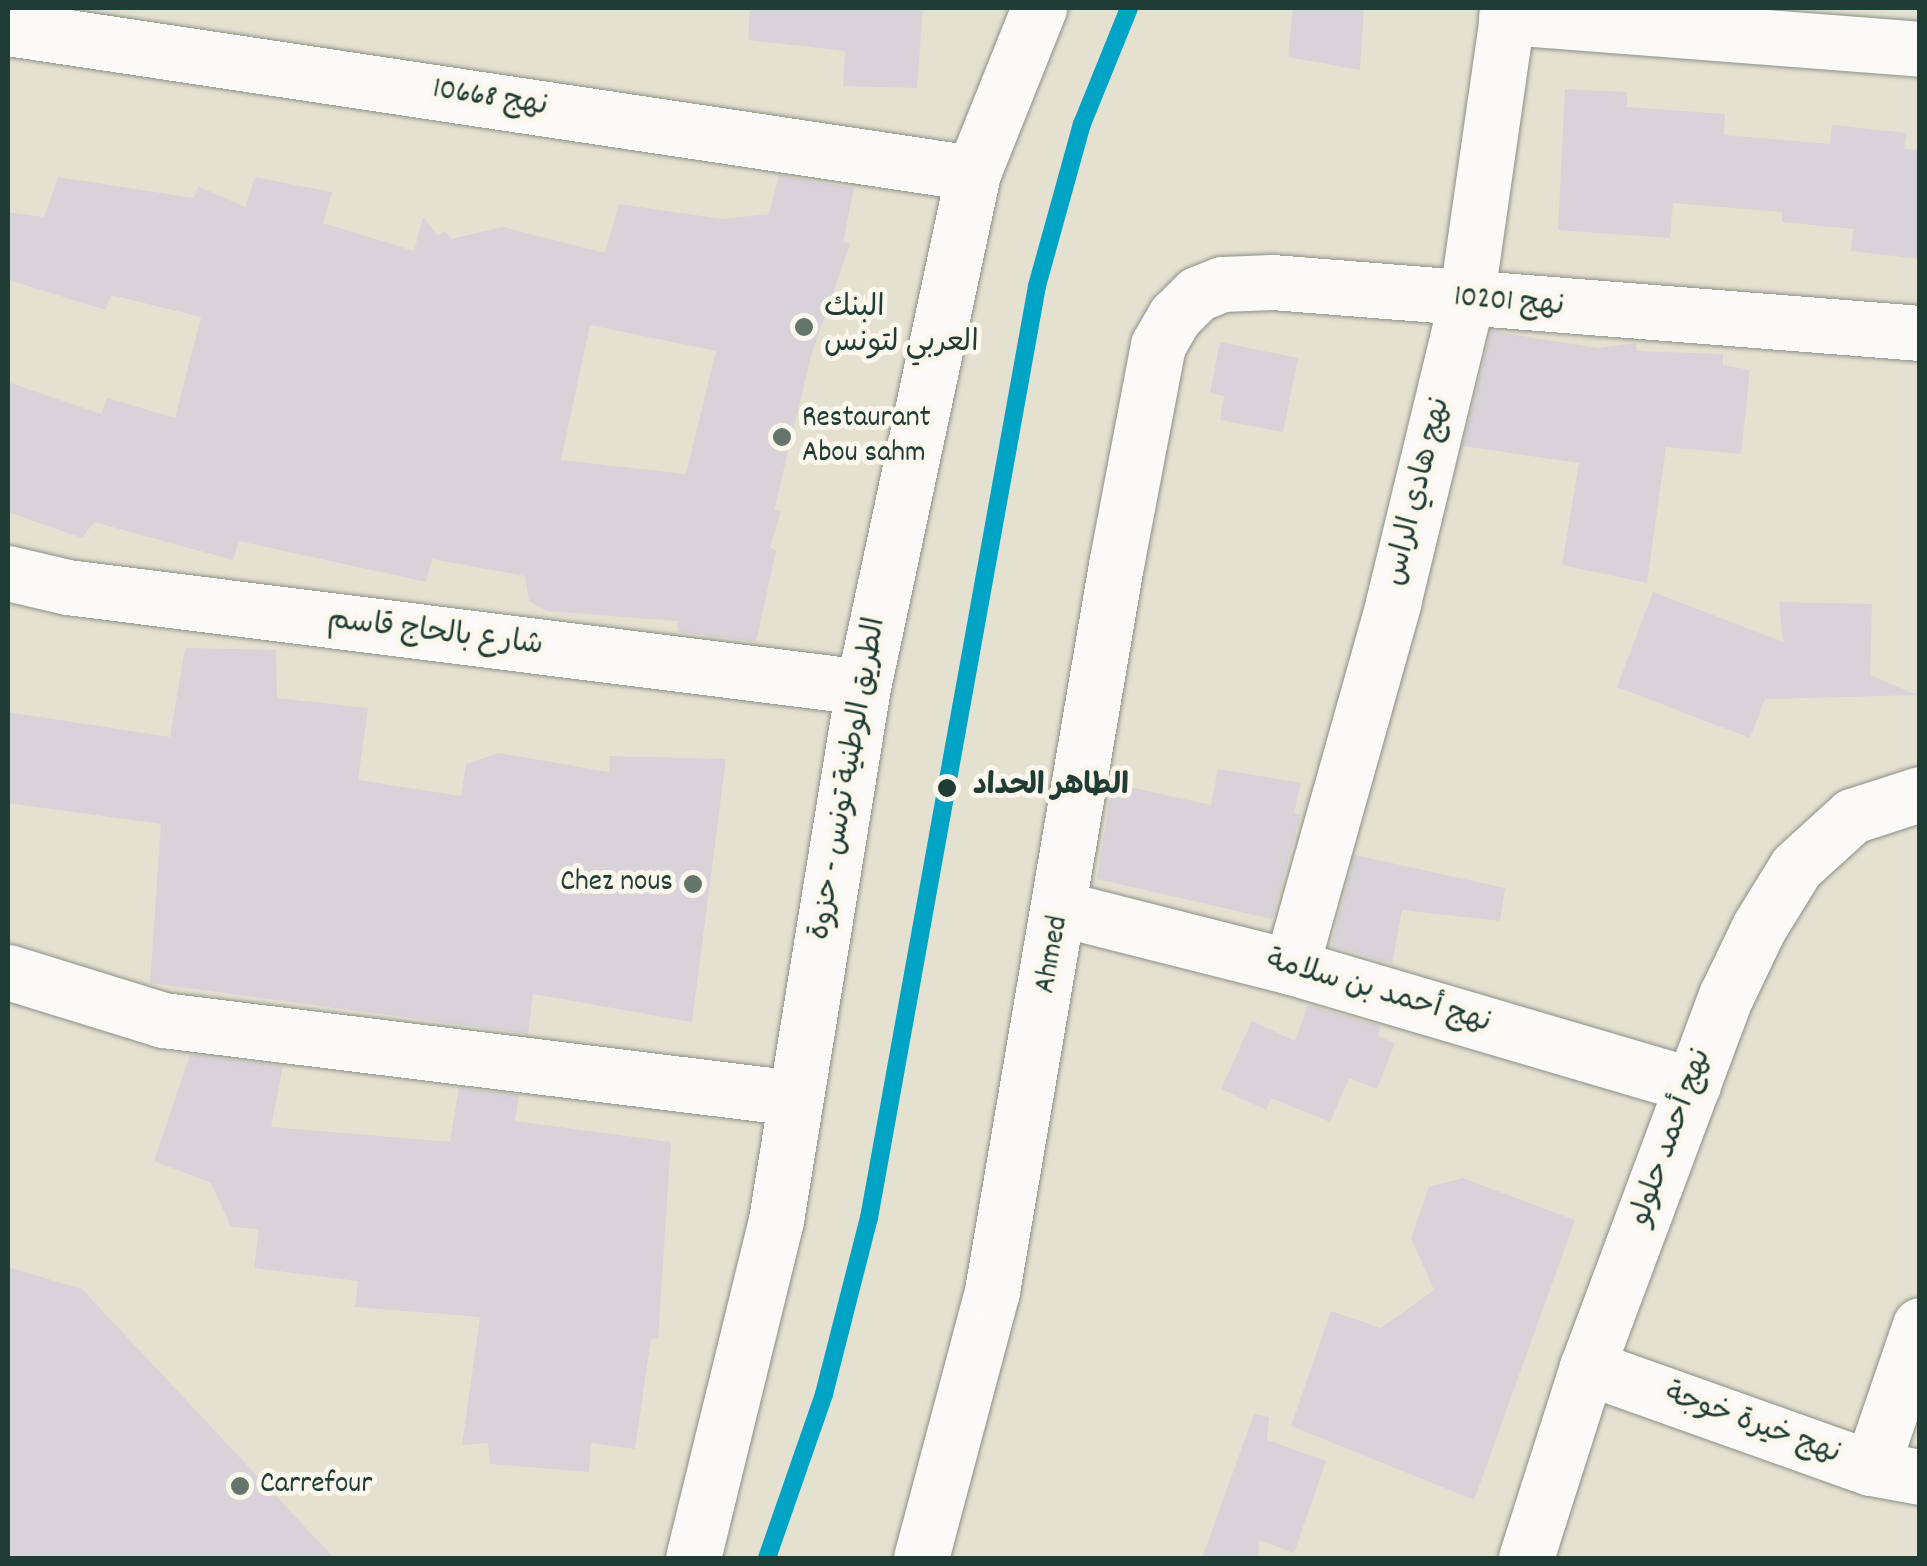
<!DOCTYPE html>
<meta charset="utf-8">
<style>
body{margin:0}
#map{position:relative;width:1927px;height:1566px;overflow:hidden;background:#e4e1d1;font-family:Dekko,"Playpen Sans Arabic",sans-serif}
div>[style]{position:absolute}
.building>*{inset:0;background:#d8d3d8}
.roads{filter:drop-shadow(0 0 2px #8d9087) drop-shadow(0 0 2px #8d9087)}
.minor>*{height:55px;margin:-27.5px;padding:0 27.5px;transform-origin:27.5px;border-radius:27.5px;background:#fbfaf8}
.major>*{height:55px;margin:-27.5px;padding:0 27.5px;transform-origin:27.5px;border-radius:27.5px;background:#fbfaf8}
.rail-1>*{height:18px;margin:-9px;padding:0 9px;transform-origin:9px;border-radius:9px;background:#02a4c6}
.dots>*{width:28px;height:28px;translate:-50% -50%;box-sizing:border-box;border:5px solid #fbf7ec;border-radius:50%}
span{translate:-50% -50%;white-space:nowrap;text-align:center;line-height:1.15;-webkit-text-stroke:10px #fbf7ec;paint-order:stroke}
.street-label{font-size:30px;color:#1f3d34}
.poi-label{font-size:30px;color:#1f3d34}
.left{translate:0 -50%;text-align:left}
.right{translate:-100% -50%;text-align:right}
.stop-label{font-size:30px;color:#1f3d34;font-weight:700}
.frame{position:absolute;inset:0;border:10px solid #1f3d34;pointer-events:none}
</style>
<div id="map">
<div class="building">
<div style="clip-path:polygon(750px 8px,923px 8px,917px 88px,843px 86px,845px 51px,748px 40px)"></div>
<div style="clip-path:polygon(1293px 8px,1364px 8px,1360px 70px,1288px 57px)"></div>
<div style="clip-path:polygon(1565px 89px,1627px 92px,1627px 107px,1725px 114px,1724px 135px,1830px 144px,1832px 125px,1907px 133px,1904px 149px,1920px 150px,1920px 259px,1851px 251px,1853px 229px,1782px 222px,1782px 212px,1673px 203px,1670px 238px,1558px 230px)"></div>
<div style="clip-path:polygon(evenodd,779px 175px,854px 188px,843px 242px,850px 244px,811px 356px,774px 510px,781px 511px,770px 547px,776px 551px,756px 642px,678px 632px,677px 621px,547px 611px,529px 601px,525px 576px,432px 559px,426px 582px,239px 541px,233px 560px,94px 522px,82px 538px,8px 512px,8px 382px,101px 414px,107px 398px,175px 418px,201px 317px,111px 295px,106px 310px,8px 280px,8px 212px,44px 217px,58px 177px,194px 198px,198px 186px,245px 207px,255px 177px,332px 192px,323px 223px,414px 251px,423px 217px,438px 236px,445px 231px,451px 239px,503px 227px,605px 253px,619px 204px,722px 219px,769px 214px,779px 175px,590px 325px,716px 351px,686px 474px,561px 460px,590px 325px)"></div>
<div style="clip-path:polygon(1491px 331px,1598px 348px,1636px 343px,1637px 351px,1723px 354px,1723px 365px,1750px 370px,1741px 454px,1666px 447px,1647px 583px,1562px 565px,1579px 463px,1463px 446px)"></div>
<div style="clip-path:polygon(1220px 342px,1298px 358px,1283px 432px,1220px 420px,1224px 396px,1210px 393px)"></div>
<div style="clip-path:polygon(1653px 592px,1783px 642px,1779px 602px,1872px 604px,1870px 675px,1917px 695px,1765px 699px,1750px 738px,1617px 687px)"></div>
<div style="clip-path:polygon(185px 648px,276px 650px,277px 698px,368px 708px,358px 780px,461px 796px,466px 764px,499px 753px,609px 772px,610px 756px,726px 759px,692px 1022px,533px 994px,528px 1034px,150px 983px,161px 824px,8px 803px,8px 712px,170px 737px)"></div>
<div style="clip-path:polygon(1218px 769px,1301px 783px,1294px 813px,1301px 814px,1272px 919px,1097px 879px,1112px 783px,1211px 805px)"></div>
<div style="clip-path:polygon(1355px 855px,1505px 888px,1500px 921px,1402px 910px,1392px 964px,1331px 946px)"></div>
<div style="clip-path:polygon(1308px 1005px,1380px 1026px,1378px 1036px,1395px 1043px,1377px 1089px,1349px 1078px,1330px 1122px,1271px 1098px,1266px 1110px,1221px 1089px,1252px 1021px,1295px 1041px)"></div>
<div style="clip-path:polygon(190px 1055px,283px 1066px,271px 1127px,450px 1142px,459px 1088px,519px 1095px,515px 1121px,671px 1142px,658px 1339px,651px 1338px,635px 1449px,591px 1443px,589px 1472px,490px 1464px,488px 1443px,462px 1445px,480px 1317px,355px 1307px,358px 1281px,254px 1268px,259px 1229px,231px 1227px,211px 1183px,154px 1161px)"></div>
<div style="clip-path:polygon(1463px 1178px,1575px 1220px,1474px 1500px,1291px 1426px,1331px 1311px,1381px 1328px,1434px 1290px,1411px 1238px,1429px 1187px)"></div>
<div style="clip-path:polygon(8px 1267px,82px 1289px,334px 1558px,8px 1558px)"></div>
<div style="clip-path:polygon(1254px 1414px,1269px 1417px,1267px 1440px,1326px 1461px,1294px 1553px,1259px 1540px,1258px 1558px,1202px 1558px)"></div>
</div>
<div class="roads">
<div class="minor">
<div style="left:1506px;top:17px;width:415px;rotate:4.4deg"></div>
<div style="left:8px;top:28px;width:976px;rotate:8.55deg"></div>
<div style="left:8px;top:573px;width:61px;rotate:13.3deg"></div>
<div style="left:67px;top:587px;width:802px;rotate:7.16deg"></div>
<div style="left:1062px;top:909px;width:236px;rotate:14.2deg"></div>
<div style="left:1291px;top:967px;width:419px;rotate:16.4deg"></div>
<div style="left:1291px;top:967px;width:378px;rotate:-74.3deg"></div>
<div style="left:1393px;top:603px;width:311px;rotate:-76.4deg"></div>
<div style="left:1466px;top:301px;width:296px;rotate:-81.8deg"></div>
<div style="left:8px;top:972px;width:162px;rotate:17.2deg"></div>
<div style="left:163px;top:1020px;width:637px;rotate:7.04deg"></div>
<div style="left:1587px;top:1367px;width:301px;rotate:19.6deg"></div>
<div style="left:1871px;top:1468px;width:50px;rotate:10.4deg"></div>
<div style="left:1871px;top:1468px;width:151px;rotate:-71.1deg"></div>
<div style="left:921px;top:1558px;width:276px;rotate:-75.1deg"></div>
<div style="left:992px;top:1291px;width:737px;rotate:-80.31deg"></div>
<div style="left:1116px;top:565px;width:224px;rotate:-79.2deg"></div>
<div style="left:1158px;top:345px;width:34px;rotate:-60deg"></div>
<div style="left:1175px;top:316px;width:31px;rotate:-45deg"></div>
<div style="left:1197px;top:294px;width:27px;rotate:-22deg"></div>
<div style="left:1222px;top:284px;width:50px;rotate:-2.3deg"></div>
<div style="left:1272px;top:282px;width:650px;rotate:4.5deg"></div>
<div style="left:1526px;top:1558px;width:201px;rotate:-72.3deg"></div>
<div style="left:1587px;top:1367px;width:396px;rotate:-69.5deg"></div>
<div style="left:1726px;top:996px;width:76px;rotate:-64.4deg"></div>
<div style="left:1759px;top:927px;width:70px;rotate:-58.3deg"></div>
<div style="left:1796px;top:867px;width:76px;rotate:-42.3deg"></div>
<div style="left:1852px;top:816px;width:71px;rotate:-17.9deg"></div>
</div>
<div class="major">
<div style="left:693px;top:1558px;width:348px;rotate:-76.2deg"></div>
<div style="left:776px;top:1220px;width:540px;rotate:-80.73deg"></div>
<div style="left:863px;top:687px;width:526px;rotate:-77.92deg"></div>
<div style="left:973px;top:173px;width:178px;rotate:-68.2deg"></div>
</div>
</div>
<div class="rail-1">
<div style="left:767px;top:1558px;width:174px;rotate:-70.8deg"></div>
<div style="left:824px;top:1394px;width:182px;rotate:-75.7deg"></div>
<div style="left:869px;top:1218px;width:947px;rotate:-79.78deg"></div>
<div style="left:1037px;top:286px;width:168px;rotate:-74.5deg"></div>
<div style="left:1082px;top:124px;width:125px;rotate:-67.9deg"></div>
</div>
<div class="dots">
<div style="left:804px;top:327px;background:#64766b"></div>
<div style="left:782px;top:437px;background:#64766b"></div>
<div style="left:947px;top:788px;background:#1f3d34"></div>
<div style="left:693px;top:884px;background:#64766b"></div>
<div style="left:240px;top:1486px;background:#64766b"></div>
</div>
<div class="street-label">
<span style="left:490px;top:100px;rotate:9deg">نهج 10668</span>
<span style="left:1509px;top:304px;rotate:5deg">نهج 10201</span>
<span style="left:1420px;top:492px;rotate:-76deg">نهج هادي الراس</span>
<span style="left:435px;top:635px;rotate:7deg">شارع بالحاج قاسم</span>
<span style="left:850px;top:779px;rotate:-80deg">الطريق الوطنية تونس - حزوة</span>
<span style="left:1054px;top:955px;rotate:-80deg">Ahmed</span>
<span style="left:1378px;top:994px;rotate:16deg">نهج أحمد بن سلامة</span>
<span style="left:1673px;top:1138px;rotate:-70deg">نهج أحمد حلولو</span>
<span style="left:1752px;top:1426px;rotate:20deg">نهج خيرة خوجة</span>
</div>
<div class="poi-label">
<span class="left" style="left:824px;top:327px">البنك<br>العربي لتونس</span>
<span class="left" style="left:802px;top:437px">Restaurant<br>Abou sahm</span>
<span class="right" style="left:673px;top:884px">Chez nous</span>
<span class="left" style="left:260px;top:1486px">Carrefour</span>
</div>
<div class="stop-label">
<span class="left" style="left:973px;top:788px">الطاهر الحداد</span>
</div>
<div class="frame"></div>
</div>
